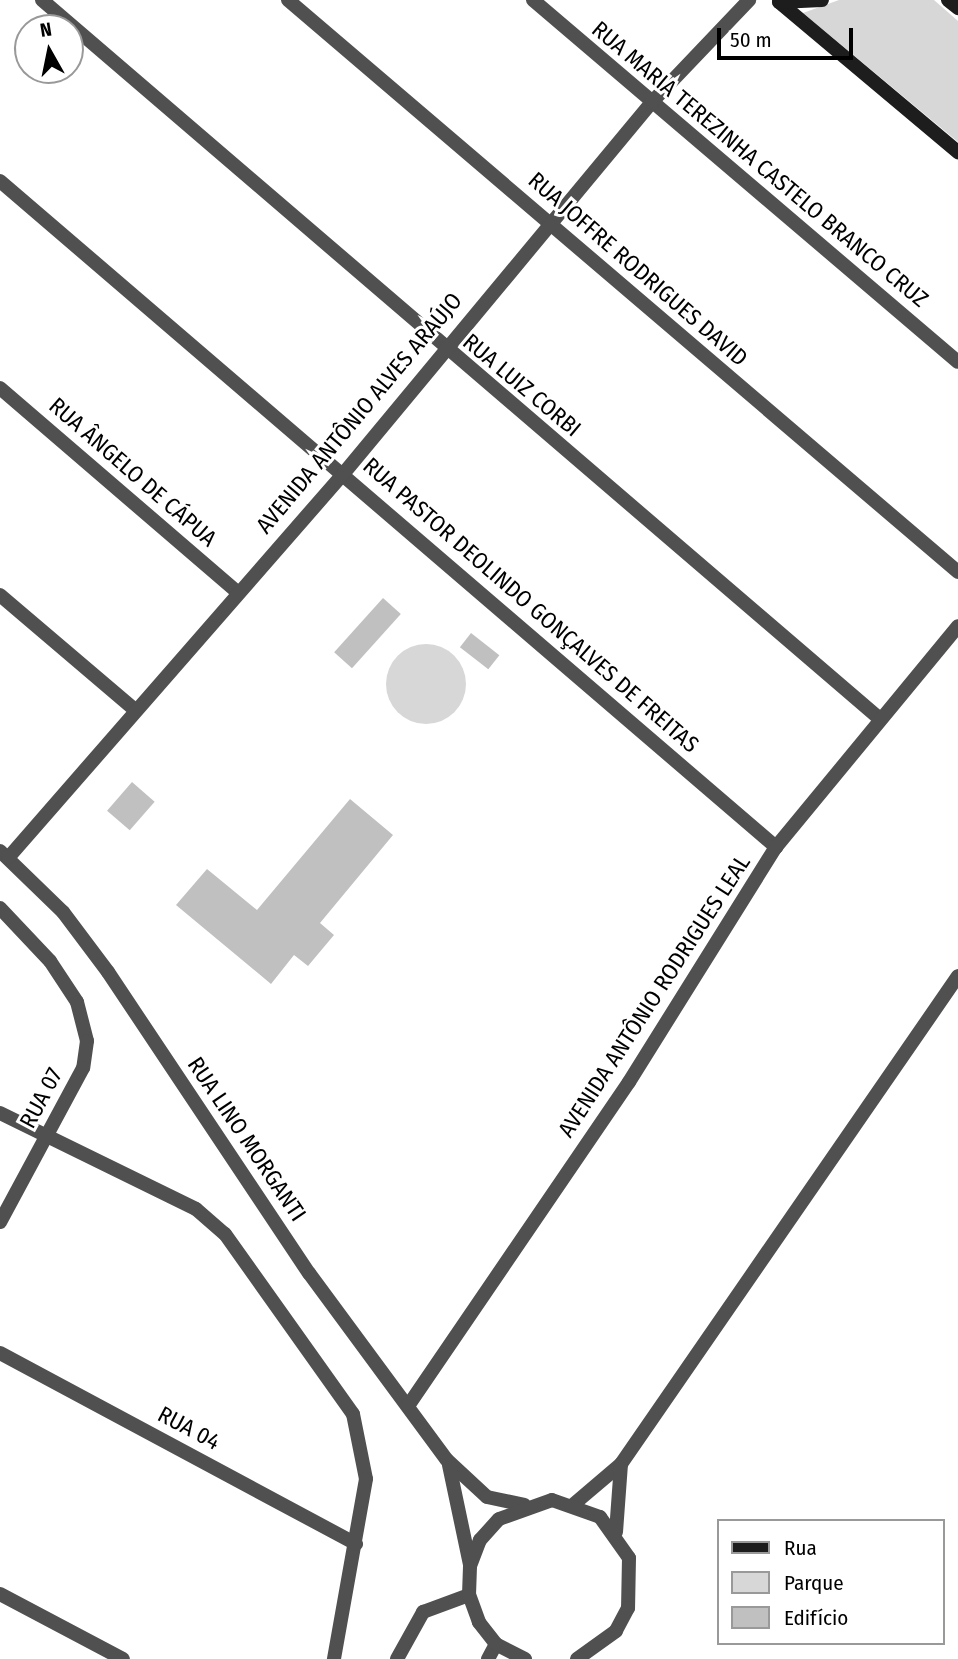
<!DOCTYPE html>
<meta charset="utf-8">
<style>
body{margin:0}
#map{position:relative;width:958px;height:1659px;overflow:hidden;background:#fff;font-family:"Fira Sans Condensed",sans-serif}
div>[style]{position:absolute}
.green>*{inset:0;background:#d7d7d7}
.round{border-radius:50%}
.building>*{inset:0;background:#c0c0c0;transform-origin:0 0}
.street>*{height:14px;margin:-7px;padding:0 7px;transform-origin:7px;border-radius:7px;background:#505050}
.secondary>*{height:14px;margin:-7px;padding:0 7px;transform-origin:7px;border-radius:7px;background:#1d1d1d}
span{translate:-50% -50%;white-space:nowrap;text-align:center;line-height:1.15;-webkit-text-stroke:6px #fff;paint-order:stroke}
.street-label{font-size:23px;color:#000}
.legend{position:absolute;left:717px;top:1519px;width:228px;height:126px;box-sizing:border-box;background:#fff;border:2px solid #999;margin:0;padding:9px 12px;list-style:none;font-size:21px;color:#000}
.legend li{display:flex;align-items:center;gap:14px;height:35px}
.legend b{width:35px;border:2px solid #999}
.north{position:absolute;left:14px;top:14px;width:70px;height:70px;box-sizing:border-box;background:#fff;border:2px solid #999;border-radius:50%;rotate:351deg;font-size:19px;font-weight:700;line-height:28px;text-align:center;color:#000}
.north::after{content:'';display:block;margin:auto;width:24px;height:32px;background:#000;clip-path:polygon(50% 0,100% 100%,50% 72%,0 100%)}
.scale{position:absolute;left:717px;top:28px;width:136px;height:32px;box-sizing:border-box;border:4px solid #000;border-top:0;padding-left:9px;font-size:21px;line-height:24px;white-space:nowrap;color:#000;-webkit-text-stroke:5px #fff;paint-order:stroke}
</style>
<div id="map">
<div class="green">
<div style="clip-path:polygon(839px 0,934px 0,958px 21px,958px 142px,803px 13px)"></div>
<div class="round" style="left:386px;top:644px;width:80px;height:80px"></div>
</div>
<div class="building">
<div style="left:383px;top:598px;width:24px;height:73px;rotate:42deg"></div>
<div style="left:471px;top:633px;width:36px;height:18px;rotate:38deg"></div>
<div style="left:132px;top:782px;width:30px;height:38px;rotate:41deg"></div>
<div style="clip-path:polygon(350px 799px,393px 835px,320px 923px,334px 935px,308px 966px,294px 955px,271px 984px,176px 905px,207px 869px,257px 910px)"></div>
</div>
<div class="street">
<div style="left:42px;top:0;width:1104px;rotate:40.63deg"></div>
<div style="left:288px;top:0;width:881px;rotate:40.49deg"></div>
<div style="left:533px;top:0;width:558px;rotate:40.42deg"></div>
<div style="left:0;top:181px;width:1023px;rotate:40.64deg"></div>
<div style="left:0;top:388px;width:311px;rotate:40.7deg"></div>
<div style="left:0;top:595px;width:176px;rotate:40.4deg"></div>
<div style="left:0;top:851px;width:88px;rotate:44.1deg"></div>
<div style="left:63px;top:912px;width:75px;rotate:53.1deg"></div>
<div style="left:108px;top:972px;width:362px;rotate:56.3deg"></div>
<div style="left:309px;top:1273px;width:232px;rotate:53.6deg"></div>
<div style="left:447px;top:1460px;width:54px;rotate:42.8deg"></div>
<div style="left:487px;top:1497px;width:38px;rotate:12deg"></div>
<div style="left:8px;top:858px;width:511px;rotate:-48.89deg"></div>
<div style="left:344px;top:473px;width:482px;rotate:-50.3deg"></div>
<div style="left:652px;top:102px;width:141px;rotate:-46.4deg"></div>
<div style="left:0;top:908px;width:73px;rotate:46.7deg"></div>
<div style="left:50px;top:961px;width:49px;rotate:56.6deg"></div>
<div style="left:77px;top:1002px;width:40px;rotate:75.6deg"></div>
<div style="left:87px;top:1041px;width:27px;rotate:98deg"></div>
<div style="left:83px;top:1068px;width:175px;rotate:118.3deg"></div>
<div style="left:0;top:1113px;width:218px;rotate:26.1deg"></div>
<div style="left:196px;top:1209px;width:38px;rotate:41deg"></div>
<div style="left:225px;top:1234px;width:221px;rotate:54.6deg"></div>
<div style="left:353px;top:1414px;width:66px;rotate:78.7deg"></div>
<div style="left:366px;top:1479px;width:183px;rotate:100.1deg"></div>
<div style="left:0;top:1353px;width:404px;rotate:28.2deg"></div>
<div style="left:408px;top:1406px;width:392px;rotate:-55.7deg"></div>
<div style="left:629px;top:1082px;width:277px;rotate:-58deg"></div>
<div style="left:776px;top:847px;width:286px;rotate:-50.5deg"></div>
<div style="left:449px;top:1465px;width:102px;rotate:78.1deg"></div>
<div style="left:574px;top:1504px;width:62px;rotate:-40.4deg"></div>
<div style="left:621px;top:1464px;width:593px;rotate:-55.37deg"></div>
<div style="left:616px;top:1532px;width:68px;rotate:-85.8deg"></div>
<div style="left:0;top:1594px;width:139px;rotate:27.9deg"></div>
<div style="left:397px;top:1659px;width:54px;rotate:-61deg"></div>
<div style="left:423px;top:1612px;width:49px;rotate:-20.3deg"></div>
<div style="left:488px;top:1659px;width:17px;rotate:-62deg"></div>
<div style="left:525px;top:1659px;width:33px;rotate:-153deg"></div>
<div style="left:496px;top:1644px;width:28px;rotate:-128deg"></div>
<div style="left:479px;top:1622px;width:29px;rotate:-110deg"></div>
<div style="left:469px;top:1595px;width:29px;rotate:-88deg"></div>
<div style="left:470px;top:1566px;width:28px;rotate:-69deg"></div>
<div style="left:480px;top:1540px;width:28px;rotate:-48deg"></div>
<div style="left:499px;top:1519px;width:56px;rotate:-19.7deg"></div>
<div style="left:552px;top:1500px;width:51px;rotate:19.5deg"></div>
<div style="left:600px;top:1517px;width:50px;rotate:54.7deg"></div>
<div style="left:629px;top:1558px;width:50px;rotate:91.1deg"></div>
<div style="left:628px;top:1608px;width:26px;rotate:118deg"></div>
<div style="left:616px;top:1631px;width:48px;rotate:144.3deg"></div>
</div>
<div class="secondary">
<div style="left:948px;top:0;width:13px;rotate:39deg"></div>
<div style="left:779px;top:2px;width:234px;rotate:40deg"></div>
<div style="left:779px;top:2px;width:43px;rotate:-2.7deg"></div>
</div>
<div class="street-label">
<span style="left:760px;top:164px;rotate:40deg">RUA MARIA TEREZINHA CASTELO BRANCO CRUZ</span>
<span style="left:638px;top:269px;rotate:41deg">RUA JOFFRE RODRIGUES DAVID</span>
<span style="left:522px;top:385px;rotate:40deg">RUA LUIZ CORBI</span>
<span style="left:359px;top:413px;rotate:-50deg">AVENIDA ANTÔNIO ALVES ARAÚJO</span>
<span style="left:133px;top:472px;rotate:41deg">RUA ÂNGELO DE CÁPUA</span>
<span style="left:531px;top:605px;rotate:41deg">RUA PASTOR DEOLINDO GONÇALVES DE FREITAS</span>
<span style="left:654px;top:996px;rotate:-57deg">AVENIDA ANTÔNIO RODRIGUES LEAL</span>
<span style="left:41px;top:1098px;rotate:-62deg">RUA 07</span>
<span style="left:247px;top:1139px;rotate:56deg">RUA LINO MORGANTI</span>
<span style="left:189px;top:1428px;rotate:28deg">RUA 04</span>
</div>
<ul class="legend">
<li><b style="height:9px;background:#1d1d1d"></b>Rua</li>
<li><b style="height:19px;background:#d7d7d7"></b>Parque</li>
<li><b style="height:19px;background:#c0c0c0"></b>Edifício</li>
</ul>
<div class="north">N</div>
<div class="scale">50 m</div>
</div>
